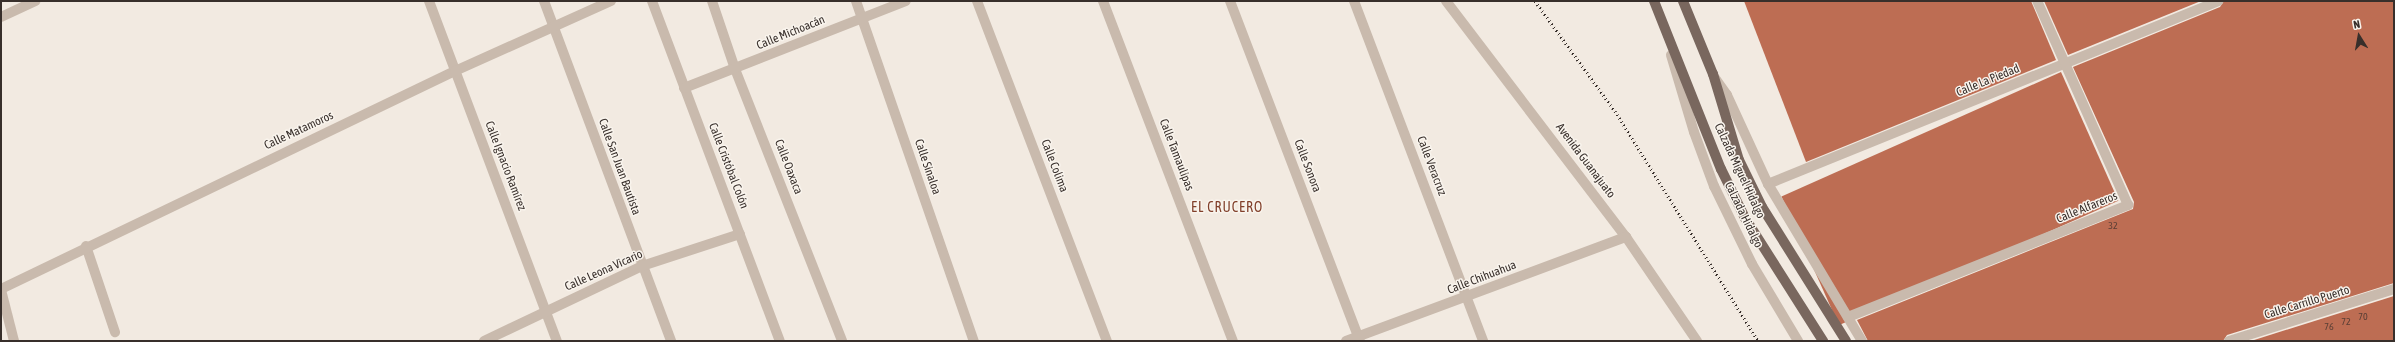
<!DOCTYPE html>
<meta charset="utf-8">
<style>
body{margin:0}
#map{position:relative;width:2395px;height:342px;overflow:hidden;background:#f2eae1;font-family:"Asap Condensed",sans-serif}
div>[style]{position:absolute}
.building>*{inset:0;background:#bd6d53;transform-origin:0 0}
.minor>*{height:10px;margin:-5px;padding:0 5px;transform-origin:5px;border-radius:5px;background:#c9baad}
.tertiary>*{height:10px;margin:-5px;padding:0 5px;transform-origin:5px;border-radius:5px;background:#c9baad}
.primary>*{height:10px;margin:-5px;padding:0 5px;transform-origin:5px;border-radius:5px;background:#79675e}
.rail>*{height:3px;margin-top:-1.5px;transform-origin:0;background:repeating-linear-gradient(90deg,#382f2b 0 1px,transparent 0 4px)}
span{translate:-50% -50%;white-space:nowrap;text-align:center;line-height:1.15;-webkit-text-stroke:3px #f9f4ed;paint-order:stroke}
.number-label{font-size:10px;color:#593e35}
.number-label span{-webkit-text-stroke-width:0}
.street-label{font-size:12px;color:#382f2b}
.quarter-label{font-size:14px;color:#813f2a;letter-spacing:1px}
.frame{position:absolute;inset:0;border:2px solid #382f2b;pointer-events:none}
.north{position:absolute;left:2339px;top:16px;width:40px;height:40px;-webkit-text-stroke:3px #f9f4ed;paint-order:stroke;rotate:349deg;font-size:11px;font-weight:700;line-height:16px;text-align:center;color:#382f2b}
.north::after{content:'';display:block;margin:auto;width:14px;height:18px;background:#382f2b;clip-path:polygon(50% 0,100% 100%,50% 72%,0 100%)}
</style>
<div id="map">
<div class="building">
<div style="clip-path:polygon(1744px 1px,2031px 1px,2056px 60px,1806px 162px)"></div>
<div style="clip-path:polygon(2044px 1px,2201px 1px,2068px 55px)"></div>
<div style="clip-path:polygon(2224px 1px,2394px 1px,2394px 283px,2227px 335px,2223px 341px,1868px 341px,1857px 320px,2133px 209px,2134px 202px,2073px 67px,2220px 7px)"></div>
<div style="left:2061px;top:72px;width:141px;height:306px;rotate:66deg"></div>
<div style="clip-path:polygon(2394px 296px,2394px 341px,2251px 341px)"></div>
</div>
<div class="minor">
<div style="left:429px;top:1px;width:363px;rotate:69.4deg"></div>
<div style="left:544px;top:1px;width:363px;rotate:69.5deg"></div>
<div style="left:652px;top:1px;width:363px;rotate:69.4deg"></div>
<div style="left:712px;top:1px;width:72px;rotate:71.3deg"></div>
<div style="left:735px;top:69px;width:292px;rotate:68.5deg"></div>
<div style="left:856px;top:1px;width:360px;rotate:70.9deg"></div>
<div style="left:977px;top:1px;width:364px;rotate:69.1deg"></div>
<div style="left:1103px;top:1px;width:364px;rotate:69.1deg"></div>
<div style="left:1230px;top:1px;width:364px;rotate:69.1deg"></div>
<div style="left:1354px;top:1px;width:364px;rotate:69.2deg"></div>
<div style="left:1446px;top:1px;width:297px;rotate:52.7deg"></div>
<div style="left:1626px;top:237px;width:126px;rotate:55.7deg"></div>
<div style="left:1px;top:17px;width:38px;rotate:-25deg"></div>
<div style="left:684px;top:88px;width:238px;rotate:-21.4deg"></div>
<div style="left:1768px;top:184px;width:486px;rotate:-22.1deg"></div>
<div style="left:86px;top:246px;width:91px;rotate:71.4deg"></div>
<div style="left:1px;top:289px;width:504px;rotate:-25.65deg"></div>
<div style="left:455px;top:71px;width:171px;rotate:-24.2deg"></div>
<div style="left:1px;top:290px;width:53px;rotate:75.7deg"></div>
<div style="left:1848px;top:317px;width:302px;rotate:-21.8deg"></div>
<div style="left:2128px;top:205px;width:223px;rotate:-114deg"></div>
<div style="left:484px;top:341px;width:175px;rotate:-25.4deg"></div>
<div style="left:642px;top:266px;width:103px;rotate:-18.1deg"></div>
<div style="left:1346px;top:341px;width:299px;rotate:-20.4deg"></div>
</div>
<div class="tertiary">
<div style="left:1671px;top:55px;width:80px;rotate:73.4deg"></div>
<div style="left:1694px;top:132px;width:58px;rotate:69.7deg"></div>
<div style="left:1714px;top:186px;width:87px;rotate:64deg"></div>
<div style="left:1752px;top:264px;width:90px;rotate:59.1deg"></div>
<div style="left:1715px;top:78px;width:21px;rotate:55deg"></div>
<div style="left:1727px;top:95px;width:98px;rotate:65.3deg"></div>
<div style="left:1768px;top:184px;width:183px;rotate:59.1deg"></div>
<div style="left:2229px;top:341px;width:173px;rotate:-17.5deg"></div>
</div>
<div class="primary">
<div style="left:1654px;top:1px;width:181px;rotate:68.3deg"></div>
<div style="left:1721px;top:169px;width:55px;rotate:63.9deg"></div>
<div style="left:1745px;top:218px;width:146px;rotate:57.6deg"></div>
<div style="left:1683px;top:1px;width:79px;rotate:67.7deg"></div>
<div style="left:1713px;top:74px;width:90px;rotate:73.2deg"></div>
<div style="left:1739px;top:160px;width:52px;rotate:63.9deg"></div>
<div style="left:1762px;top:207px;width:158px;rotate:57.9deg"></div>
</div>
<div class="rail">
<div style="left:1535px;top:1px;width:136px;rotate:54deg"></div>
<div style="left:1615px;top:111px;width:271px;rotate:58.1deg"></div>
</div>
<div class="number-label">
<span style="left:2113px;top:226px">32</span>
<span style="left:2363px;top:317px">70</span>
<span style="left:2346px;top:322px">72</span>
<span style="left:2329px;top:327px">76</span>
</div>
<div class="street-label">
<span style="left:791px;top:33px;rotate:-22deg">Calle Michoacán</span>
<span style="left:1988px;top:81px;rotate:-22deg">Calle La Piedad</span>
<span style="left:299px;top:131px;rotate:-25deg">Calle Matamoros</span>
<span style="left:1176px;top:155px;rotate:69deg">Calle Tamaulipas</span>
<span style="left:1585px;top:161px;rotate:53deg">Avenida Guanajuato</span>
<span style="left:505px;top:166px;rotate:69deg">Calle Ignacio Ramírez</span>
<span style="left:728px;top:166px;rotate:69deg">Calle Cristóbal Colón</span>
<span style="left:1054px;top:166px;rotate:69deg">Calle Colima</span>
<span style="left:1307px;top:166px;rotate:69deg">Calle Sonora</span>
<span style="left:1431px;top:166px;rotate:69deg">Calle Veracruz</span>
<span style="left:619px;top:167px;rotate:70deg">Calle San Juan Bautista</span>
<span style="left:788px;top:167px;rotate:69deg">Calle Oaxaca</span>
<span style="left:927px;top:167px;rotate:71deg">Calle Sinaloa</span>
<span style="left:1739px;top:171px;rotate:65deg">Calzada Miguel Hidalgo</span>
<span style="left:2087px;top:208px;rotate:-22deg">Calle Alfareros</span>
<span style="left:1743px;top:215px;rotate:64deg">Calzada Hidalgo</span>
<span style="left:604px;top:271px;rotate:-24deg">Calle Leona Vicario</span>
<span style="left:1482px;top:278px;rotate:-21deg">Calle Chihuahua</span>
<span style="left:2307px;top:303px;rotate:-17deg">Calle Carrillo Puerto</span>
</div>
<div class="quarter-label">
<span style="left:1227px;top:207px">EL CRUCERO</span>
</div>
<div class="frame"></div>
<div class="north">N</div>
</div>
